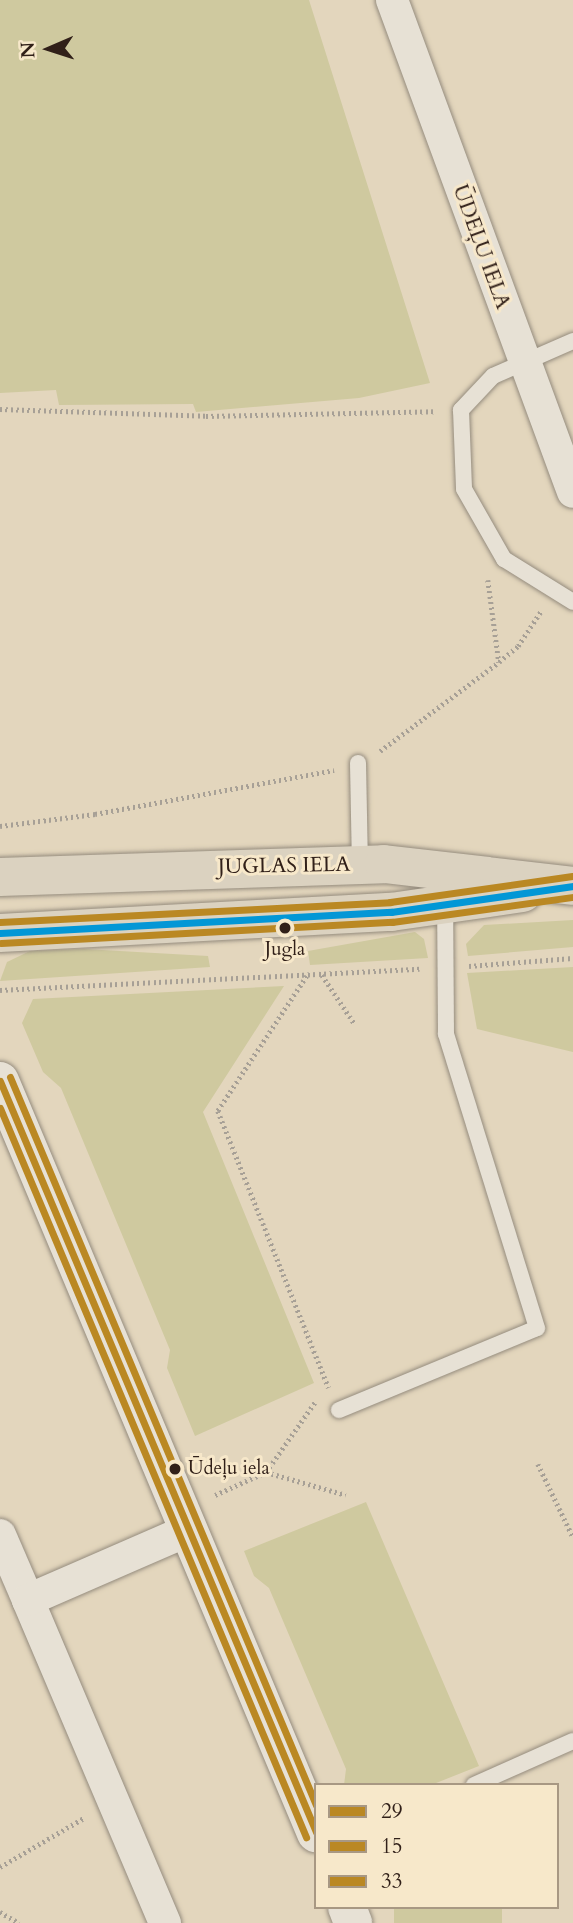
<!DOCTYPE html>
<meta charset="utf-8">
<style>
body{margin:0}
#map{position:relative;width:573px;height:1923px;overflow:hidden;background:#e3d6bd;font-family:Cardo,serif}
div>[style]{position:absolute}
.green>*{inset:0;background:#cfc99f;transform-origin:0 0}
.path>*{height:4.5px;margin-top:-2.25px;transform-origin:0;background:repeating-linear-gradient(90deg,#a7a096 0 2px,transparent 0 5.5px)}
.roads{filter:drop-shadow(0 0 2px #958c7e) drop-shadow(0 0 2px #958c7e)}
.service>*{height:16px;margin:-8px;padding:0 8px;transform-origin:8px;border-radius:8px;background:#e7e1d5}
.minor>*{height:32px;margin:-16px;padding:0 16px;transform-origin:16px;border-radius:16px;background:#e7e1d5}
.tertiary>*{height:38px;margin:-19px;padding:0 19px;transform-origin:19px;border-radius:19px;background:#e7e1d5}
.primary>*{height:38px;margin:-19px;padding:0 19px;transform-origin:19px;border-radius:19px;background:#dbd2c0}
.bus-1>*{height:7px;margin:-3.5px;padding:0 3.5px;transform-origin:3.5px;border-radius:3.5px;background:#ba8823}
.bus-2>*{height:7px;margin:-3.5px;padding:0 3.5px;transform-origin:3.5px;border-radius:3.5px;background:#ba8823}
.bus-3>*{height:7px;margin:-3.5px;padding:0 3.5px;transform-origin:3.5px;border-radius:3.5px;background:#ba8823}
.bus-4>*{height:7px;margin:-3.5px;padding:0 3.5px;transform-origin:3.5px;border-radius:3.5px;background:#0297d6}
.bus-5>*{height:7px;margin:-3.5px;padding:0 3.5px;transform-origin:3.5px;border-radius:3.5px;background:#ba8823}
.bus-6>*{height:7px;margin:-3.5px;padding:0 3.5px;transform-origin:3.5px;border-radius:3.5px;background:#ba8823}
.dots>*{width:19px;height:19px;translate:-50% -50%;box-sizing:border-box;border:4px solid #f7e8ca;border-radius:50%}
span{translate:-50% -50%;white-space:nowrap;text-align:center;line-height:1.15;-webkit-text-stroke:6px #f7e8ca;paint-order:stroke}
.bus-label{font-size:19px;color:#312019}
.left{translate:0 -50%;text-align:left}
.street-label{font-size:21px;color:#312019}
.legend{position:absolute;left:314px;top:1783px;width:245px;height:126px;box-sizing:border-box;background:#f7e8ca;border:2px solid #a89883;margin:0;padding:9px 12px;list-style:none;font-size:21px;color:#312019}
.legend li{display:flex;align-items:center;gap:14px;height:35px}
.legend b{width:35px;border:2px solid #a89883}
.north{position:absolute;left:14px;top:14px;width:70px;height:70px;-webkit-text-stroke:5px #f7e8ca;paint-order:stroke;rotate:267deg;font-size:19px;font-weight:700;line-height:28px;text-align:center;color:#312019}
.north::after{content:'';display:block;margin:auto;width:24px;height:32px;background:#312019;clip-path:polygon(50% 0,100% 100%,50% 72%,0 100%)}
</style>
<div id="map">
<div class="green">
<div style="clip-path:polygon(0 0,309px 0,430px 383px,359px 398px,196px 412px,193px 404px,59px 405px,56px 390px,0 393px)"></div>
<div style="clip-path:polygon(573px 920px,573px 947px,468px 956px,466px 944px,484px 925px)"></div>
<div style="clip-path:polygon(415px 932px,424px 939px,428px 958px,310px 965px,308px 951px)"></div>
<div style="clip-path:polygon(84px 949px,208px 956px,210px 967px,0 981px,7px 962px,30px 951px)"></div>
<div style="clip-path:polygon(573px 967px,573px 1052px,477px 1029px,467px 973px)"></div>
<div style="clip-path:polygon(284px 986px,203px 1112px,314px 1383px,195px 1436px,167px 1368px,170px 1350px,61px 1088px,43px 1072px,22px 1023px,33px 999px)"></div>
<div style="clip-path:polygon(366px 1502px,479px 1766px,431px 1785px,344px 1785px,346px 1769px,269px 1588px,254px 1576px,244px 1551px)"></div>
<div style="left:394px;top:1907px;width:108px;height:17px"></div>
</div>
<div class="path">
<div style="left:0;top:409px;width:206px;rotate:1.9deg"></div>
<div style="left:206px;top:416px;width:230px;rotate:-1.2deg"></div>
<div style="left:488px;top:580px;width:83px;rotate:82.4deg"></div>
<div style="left:380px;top:751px;width:149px;rotate:-36.8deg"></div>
<div style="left:499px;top:662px;width:25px;rotate:-40deg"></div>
<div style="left:518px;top:646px;width:42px;rotate:-56.7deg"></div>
<div style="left:0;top:826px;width:96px;rotate:-7.2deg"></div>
<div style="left:95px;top:814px;width:243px;rotate:-10.4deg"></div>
<div style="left:469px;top:966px;width:104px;rotate:-4.4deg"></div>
<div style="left:322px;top:975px;width:58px;rotate:56.3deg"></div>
<div style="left:307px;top:976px;width:162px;rotate:123.4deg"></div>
<div style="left:218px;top:1111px;width:298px;rotate:68.2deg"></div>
<div style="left:0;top:990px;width:420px;rotate:-2.9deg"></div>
<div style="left:538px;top:1464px;width:81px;rotate:64.4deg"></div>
<div style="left:266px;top:1472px;width:83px;rotate:16deg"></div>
<div style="left:215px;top:1495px;width:56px;rotate:-24.3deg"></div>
<div style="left:266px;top:1472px;width:85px;rotate:-55deg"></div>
<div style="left:0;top:1867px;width:97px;rotate:-30.3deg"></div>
<div style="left:0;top:1912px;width:22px;rotate:30deg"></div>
</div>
<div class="roads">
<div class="service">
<div style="left:573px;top:341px;width:87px;rotate:156.4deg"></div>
<div style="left:493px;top:376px;width:47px;rotate:133.3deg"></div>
<div style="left:461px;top:410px;width:79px;rotate:87.8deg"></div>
<div style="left:464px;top:489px;width:81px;rotate:60.3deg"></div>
<div style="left:504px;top:559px;width:81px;rotate:31.9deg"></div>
<div style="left:358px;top:763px;width:101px;rotate:88.9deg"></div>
<div style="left:339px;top:1410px;width:214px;rotate:-22.5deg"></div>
<div style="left:537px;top:1328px;width:308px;rotate:-107.2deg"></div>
<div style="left:446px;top:1034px;width:129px;rotate:-90.4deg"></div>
<div style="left:474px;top:1785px;width:108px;rotate:-24deg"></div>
</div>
<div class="minor">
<div style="left:392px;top:0;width:524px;rotate:69.8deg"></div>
<div style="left:0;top:1535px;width:71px;rotate:66.7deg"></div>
<div style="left:165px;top:1923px;width:351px;rotate:-113deg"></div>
<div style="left:28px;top:1600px;width:173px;rotate:-23.5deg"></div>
</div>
<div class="tertiary">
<div style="left:0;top:1081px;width:816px;rotate:67.21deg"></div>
<div style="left:347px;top:1907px;width:17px;rotate:69deg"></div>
</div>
<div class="primary">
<div style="left:0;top:877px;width:384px;rotate:-1.9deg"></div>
<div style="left:384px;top:864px;width:190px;rotate:6.6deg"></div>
<div style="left:0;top:933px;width:392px;rotate:-3.1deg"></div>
<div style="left:391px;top:912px;width:133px;rotate:-8.2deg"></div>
</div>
</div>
<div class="bus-1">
<div style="left:0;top:1081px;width:815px;rotate:67.18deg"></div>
</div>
<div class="bus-2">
<div style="left:0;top:1108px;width:791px;rotate:67.23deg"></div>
</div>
<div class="bus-3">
<div style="left:10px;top:1077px;width:790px;rotate:67.2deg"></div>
</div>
<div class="bus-4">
<div style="left:0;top:933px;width:392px;rotate:-3.1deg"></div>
<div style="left:391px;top:912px;width:184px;rotate:-8.1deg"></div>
</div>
<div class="bus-5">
<div style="left:1px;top:943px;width:392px;rotate:-3.1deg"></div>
<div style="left:392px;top:922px;width:183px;rotate:-7.9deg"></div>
</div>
<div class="bus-6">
<div style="left:0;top:922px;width:391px;rotate:-2.9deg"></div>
<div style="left:390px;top:902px;width:184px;rotate:-8.1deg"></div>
</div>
<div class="dots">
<div style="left:285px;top:928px;background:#312019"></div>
<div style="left:175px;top:1469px;background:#312019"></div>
</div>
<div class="bus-label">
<span style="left:285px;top:950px">Jugla</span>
<span class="left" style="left:188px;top:1469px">Ūdeļu iela</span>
</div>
<div class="street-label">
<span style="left:481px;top:247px;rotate:70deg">ŪDEĻU IELA</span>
<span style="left:284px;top:866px;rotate:-1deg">JUGLAS IELA</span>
</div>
<ul class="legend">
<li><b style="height:9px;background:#ba8823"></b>29</li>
<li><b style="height:9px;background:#ba8823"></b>15</li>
<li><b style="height:9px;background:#ba8823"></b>33</li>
</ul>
<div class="north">N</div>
</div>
